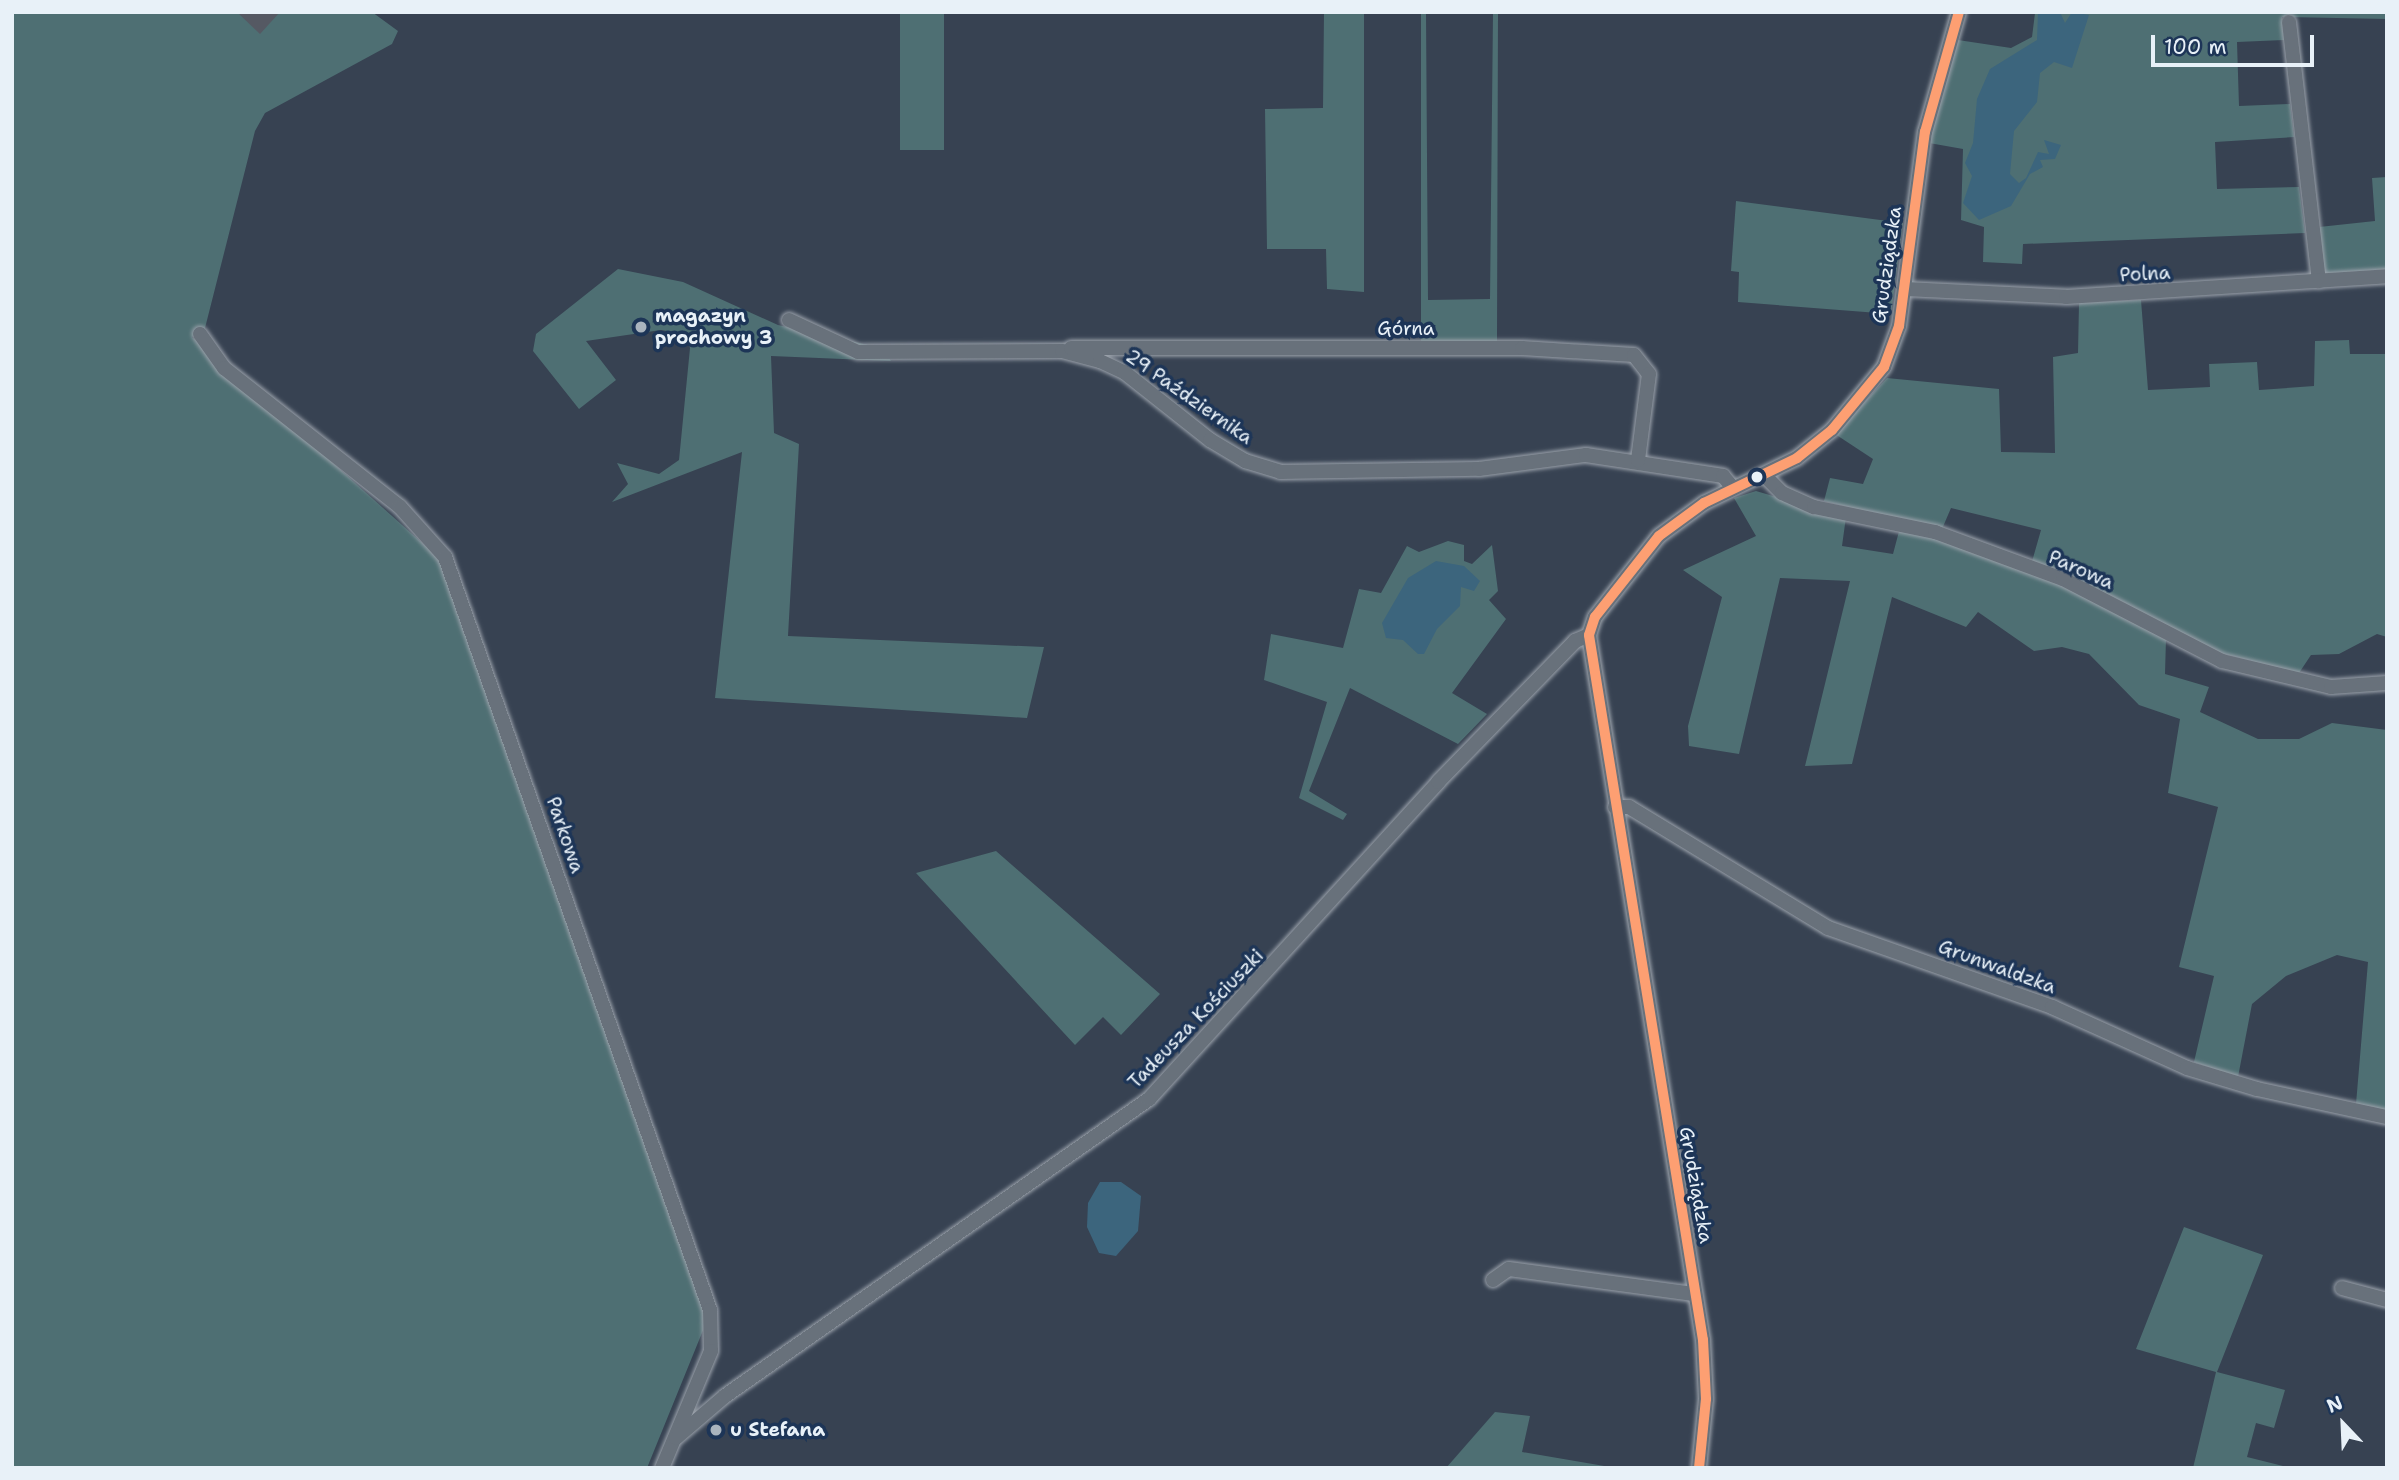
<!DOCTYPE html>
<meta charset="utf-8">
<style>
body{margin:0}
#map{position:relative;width:2399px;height:1480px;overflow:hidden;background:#374252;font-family:"Shantell Sans",sans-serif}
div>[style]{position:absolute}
.green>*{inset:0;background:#4e6f73;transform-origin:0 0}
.water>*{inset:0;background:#3c657d}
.building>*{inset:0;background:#555963}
.roads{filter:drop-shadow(0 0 2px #9ba2ab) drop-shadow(0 0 2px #9ba2ab)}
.minor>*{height:14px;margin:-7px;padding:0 7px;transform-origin:7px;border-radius:7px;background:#68717b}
.bus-1>*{height:10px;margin:-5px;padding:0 5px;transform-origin:5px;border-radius:5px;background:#fd9f72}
.dots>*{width:19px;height:19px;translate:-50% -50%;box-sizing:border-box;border:4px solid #1d3557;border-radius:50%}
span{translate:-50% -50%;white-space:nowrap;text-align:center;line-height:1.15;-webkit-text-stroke:7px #1d3557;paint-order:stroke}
.street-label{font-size:19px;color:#e8f1f8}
.poi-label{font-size:19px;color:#e8f1f8;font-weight:700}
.left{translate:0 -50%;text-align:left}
.frame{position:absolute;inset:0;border:14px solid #e8f1f8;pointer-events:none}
.north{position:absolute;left:2308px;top:1389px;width:70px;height:70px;-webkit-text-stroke:5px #1d3557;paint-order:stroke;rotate:337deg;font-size:19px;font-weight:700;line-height:28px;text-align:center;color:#e8f1f8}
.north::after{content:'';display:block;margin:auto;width:24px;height:32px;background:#e8f1f8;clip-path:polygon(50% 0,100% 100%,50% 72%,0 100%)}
.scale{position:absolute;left:2151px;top:35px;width:163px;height:32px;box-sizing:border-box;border:4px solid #e8f1f8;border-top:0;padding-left:9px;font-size:21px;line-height:24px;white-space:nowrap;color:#e8f1f8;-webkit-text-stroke:5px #1d3557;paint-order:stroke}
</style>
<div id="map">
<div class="green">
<div style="clip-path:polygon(12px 12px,372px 12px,398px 31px,392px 44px,265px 113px,255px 131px,204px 332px,192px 337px,439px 558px,705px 1304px,706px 1323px,647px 1468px,12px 1468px)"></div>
<div style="left:900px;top:12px;width:44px;height:138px"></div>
<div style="clip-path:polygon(1324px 12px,1364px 12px,1364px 292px,1327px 289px,1326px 249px,1267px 249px,1265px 109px,1323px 108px)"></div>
<div style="clip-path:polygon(1421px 12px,1426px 12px,1428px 300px,1490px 299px,1493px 12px,1498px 12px,1497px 344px,1421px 344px)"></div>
<div style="clip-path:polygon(2027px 12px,2387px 12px,2387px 19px,2282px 17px,2284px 40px,2237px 42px,2239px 106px,2290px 104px,2294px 137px,2215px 142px,2217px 189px,2299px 187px,2305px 233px,2023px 244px,2022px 264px,1983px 262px,1984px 227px,1961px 220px,1963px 149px,1929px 143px,1958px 40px,2011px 48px,2032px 37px,2035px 13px)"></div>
<div style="clip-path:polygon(2387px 177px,2387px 271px,2323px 276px,2319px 227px,2375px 221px,2372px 178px)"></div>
<div style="clip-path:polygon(1736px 201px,1903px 223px,1891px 314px,1738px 302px,1739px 272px,1731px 271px)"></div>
<div style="clip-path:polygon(618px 269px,683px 282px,778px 325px,882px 348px,891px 361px,771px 356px,774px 433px,799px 444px,788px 636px,1044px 647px,1027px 718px,715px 698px,742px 452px,612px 502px,628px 484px,617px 463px,659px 474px,679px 460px,690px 348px,685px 334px,661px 330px,586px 341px,616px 380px,579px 409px,533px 351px,536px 334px)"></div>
<div style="clip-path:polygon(evenodd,2141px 300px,2148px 390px,2210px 387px,2209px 364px,2257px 362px,2259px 390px,2314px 386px,2315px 341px,2349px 340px,2350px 354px,2387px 354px,2387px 637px,2377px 634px,2339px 654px,2311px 655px,2299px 673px,2166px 639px,2165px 674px,2209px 687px,2200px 712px,2258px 739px,2299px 739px,2332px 723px,2387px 730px,2387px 1112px,2356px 1104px,2368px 962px,2337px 955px,2286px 976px,2252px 1004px,2238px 1077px,2194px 1062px,2214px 976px,2179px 967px,2218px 807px,2168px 793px,2180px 719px,2139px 705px,2089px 654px,2062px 647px,2034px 651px,1978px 612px,1966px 627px,1892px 597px,1852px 764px,1805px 766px,1850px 581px,1780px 578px,1739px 754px,1689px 746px,1688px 726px,1722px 597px,1683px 570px,1756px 536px,1734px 498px,1756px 491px,1846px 517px,1842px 546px,1893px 554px,1902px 520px,1824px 501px,1830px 478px,1863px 484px,1873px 459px,1835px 434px,1887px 378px,1999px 389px,2001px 452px,2055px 453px,2053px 357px,2078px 353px,2079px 303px,2141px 300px,1951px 508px,2041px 530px,2031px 565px,1942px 529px,1951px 508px)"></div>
<div style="clip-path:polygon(1448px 541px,1464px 545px,1464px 561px,1472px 564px,1492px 545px,1498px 591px,1489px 600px,1506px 619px,1452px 693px,1487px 714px,1458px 744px,1350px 688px,1309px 791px,1347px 814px,1343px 820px,1299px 798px,1327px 702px,1264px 680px,1271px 634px,1343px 648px,1359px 589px,1381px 593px,1407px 546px,1419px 552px)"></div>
<div style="clip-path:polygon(996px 851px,1160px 994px,1121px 1035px,1103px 1017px,1075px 1045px,916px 873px)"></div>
<div style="clip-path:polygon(2184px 1227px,2263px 1255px,2217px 1372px,2285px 1390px,2274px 1428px,2256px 1423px,2247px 1457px,2291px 1468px,2193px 1468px,2216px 1372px,2136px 1349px)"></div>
<div style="clip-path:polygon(1495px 1412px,1530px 1416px,1522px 1452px,1616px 1468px,1446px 1468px)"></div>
</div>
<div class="water">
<div style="clip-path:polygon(2038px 12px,2060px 12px,2065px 23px,2072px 12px,2089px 15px,2072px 68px,2054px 62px,2040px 73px,2037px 102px,2014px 131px,2010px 174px,2019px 183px,2026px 178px,2038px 152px,2049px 154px,2044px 140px,2061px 145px,2055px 159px,2040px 160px,2043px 167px,2030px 174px,2011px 206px,1979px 220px,1963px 203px,1972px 176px,1965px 163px,1973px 143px,1977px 99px,1990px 69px,2037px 40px)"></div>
<div style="clip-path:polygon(1436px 561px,1464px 566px,1480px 581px,1474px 591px,1461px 587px,1460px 606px,1437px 629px,1424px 654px,1418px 654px,1403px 640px,1386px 638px,1382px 623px,1408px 578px)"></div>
<div style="clip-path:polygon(1100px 1182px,1121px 1182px,1141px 1196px,1138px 1231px,1116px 1256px,1099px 1253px,1087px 1227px,1088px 1203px)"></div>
</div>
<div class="building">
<div style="clip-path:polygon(237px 12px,280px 12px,260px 34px)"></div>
</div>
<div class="roads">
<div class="minor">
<div style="left:2289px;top:22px;width:261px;rotate:83.4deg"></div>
<div style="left:1905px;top:289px;width:161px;rotate:2.8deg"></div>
<div style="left:2066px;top:297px;width:322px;rotate:-3.7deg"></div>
<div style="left:789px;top:320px;width:76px;rotate:24.9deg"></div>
<div style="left:858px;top:352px;width:204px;rotate:-0.3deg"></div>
<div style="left:1062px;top:351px;width:39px;rotate:15deg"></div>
<div style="left:1100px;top:361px;width:26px;rotate:25deg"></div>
<div style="left:1124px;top:372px;width:110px;rotate:38.3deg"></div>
<div style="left:1210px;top:440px;width:41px;rotate:31deg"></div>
<div style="left:1245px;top:461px;width:37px;rotate:17deg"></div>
<div style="left:1280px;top:472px;width:199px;rotate:-0.9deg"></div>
<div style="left:1479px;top:469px;width:108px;rotate:-7.5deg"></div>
<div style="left:1586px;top:455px;width:139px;rotate:8.7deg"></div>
<div style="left:1723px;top:476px;width:16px;rotate:50deg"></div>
<div style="left:200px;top:334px;width:42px;rotate:54.8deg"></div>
<div style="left:224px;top:368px;width:224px;rotate:38.3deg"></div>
<div style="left:400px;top:507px;width:67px;rotate:48deg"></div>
<div style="left:445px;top:557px;width:798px;rotate:70.61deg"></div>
<div style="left:710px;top:1310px;width:41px;rotate:88.6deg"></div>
<div style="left:711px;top:1351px;width:127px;rotate:112.7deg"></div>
<div style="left:1071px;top:348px;width:451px"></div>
<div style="left:1522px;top:348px;width:112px;rotate:3.6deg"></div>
<div style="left:1634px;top:355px;width:24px;rotate:52deg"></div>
<div style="left:1649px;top:374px;width:87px;rotate:97.3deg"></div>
<div style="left:1764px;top:475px;width:25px;rotate:45deg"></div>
<div style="left:1782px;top:493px;width:35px;rotate:24deg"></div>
<div style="left:1814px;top:507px;width:124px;rotate:11.7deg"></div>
<div style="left:1935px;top:532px;width:136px;rotate:20.2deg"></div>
<div style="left:2063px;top:579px;width:179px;rotate:27.3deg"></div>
<div style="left:2222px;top:661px;width:112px;rotate:13.4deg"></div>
<div style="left:2331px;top:687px;width:56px;rotate:-4.1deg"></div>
<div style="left:1615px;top:807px;width:14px"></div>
<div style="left:1629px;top:807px;width:233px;rotate:31.3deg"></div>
<div style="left:1828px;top:928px;width:238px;rotate:19.4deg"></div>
<div style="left:2052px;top:1007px;width:148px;rotate:24.3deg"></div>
<div style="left:2187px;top:1068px;width:73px;rotate:16.7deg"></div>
<div style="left:2257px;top:1089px;width:133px;rotate:12.2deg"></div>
<div style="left:1493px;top:1280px;width:19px;rotate:-35deg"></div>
<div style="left:1509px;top:1269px;width:188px;rotate:7.7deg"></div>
<div style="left:2342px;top:1288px;width:47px;rotate:14.9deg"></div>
<div style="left:676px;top:1438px;width:65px;rotate:-40.6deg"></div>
<div style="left:725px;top:1396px;width:518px;rotate:-35.01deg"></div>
<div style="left:1149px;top:1099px;width:429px;rotate:-47.6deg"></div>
<div style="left:1438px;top:782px;width:197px;rotate:-45.8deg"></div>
<div style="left:1575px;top:641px;width:15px;rotate:-23deg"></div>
<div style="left:1699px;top:1468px;width:69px;rotate:-84.2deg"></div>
<div style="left:1706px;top:1399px;width:59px;rotate:-92.9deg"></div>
<div style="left:1703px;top:1340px;width:714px;rotate:-99.19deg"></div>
<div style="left:1589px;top:635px;width:19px;rotate:-72deg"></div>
<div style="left:1595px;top:617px;width:103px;rotate:-51.7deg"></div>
<div style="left:1659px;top:536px;width:56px;rotate:-36.3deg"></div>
<div style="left:1704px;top:503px;width:103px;rotate:-25.8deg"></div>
<div style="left:1797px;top:458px;width:45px;rotate:-38.7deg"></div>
<div style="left:1832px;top:430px;width:82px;rotate:-50.5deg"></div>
<div style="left:1884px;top:367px;width:44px;rotate:-69.9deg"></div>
<div style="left:1899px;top:326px;width:196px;rotate:-82.4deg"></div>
<div style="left:1925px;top:132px;width:125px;rotate:-74.2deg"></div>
</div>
</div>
<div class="bus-1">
<div style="left:1699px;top:1468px;width:69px;rotate:-84.2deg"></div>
<div style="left:1706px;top:1399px;width:59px;rotate:-92.9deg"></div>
<div style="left:1703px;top:1340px;width:714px;rotate:-99.19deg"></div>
<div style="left:1589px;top:635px;width:19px;rotate:-72deg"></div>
<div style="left:1595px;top:617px;width:103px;rotate:-51.7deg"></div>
<div style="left:1659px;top:536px;width:56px;rotate:-36.3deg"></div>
<div style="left:1704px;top:503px;width:103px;rotate:-25.8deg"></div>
<div style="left:1797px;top:458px;width:45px;rotate:-38.7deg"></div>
<div style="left:1832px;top:430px;width:82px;rotate:-50.5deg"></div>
<div style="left:1884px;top:367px;width:44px;rotate:-69.9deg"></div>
<div style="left:1899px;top:326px;width:196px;rotate:-82.4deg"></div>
<div style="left:1925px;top:132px;width:125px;rotate:-74.2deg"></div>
</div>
<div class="dots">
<div style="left:641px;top:327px;background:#aab4be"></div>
<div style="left:1757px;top:477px;background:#e8f1f8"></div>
<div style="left:716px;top:1430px;background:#aab4be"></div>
</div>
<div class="street-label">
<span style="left:1887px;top:265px;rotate:-82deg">Grudziądzka</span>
<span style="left:2145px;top:274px;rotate:-3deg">Polna</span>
<span style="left:1406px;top:329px">Górna</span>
<span style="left:1189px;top:397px;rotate:35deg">29 Października</span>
<span style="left:2081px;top:570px;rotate:24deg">Parowa</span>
<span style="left:565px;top:835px;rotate:71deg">Parkowa</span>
<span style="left:1997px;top:967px;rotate:20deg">Grunwaldzka</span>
<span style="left:1196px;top:1019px;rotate:-46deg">Tadeusza Kościuszki</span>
<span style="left:1696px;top:1185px;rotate:80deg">Grudziądzka</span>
</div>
<div class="poi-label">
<span class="left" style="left:655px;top:327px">magazyn<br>prochowy 3</span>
<span class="left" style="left:730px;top:1430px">u Stefana</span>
</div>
<div class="frame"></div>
<div class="north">N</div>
<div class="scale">100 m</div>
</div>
